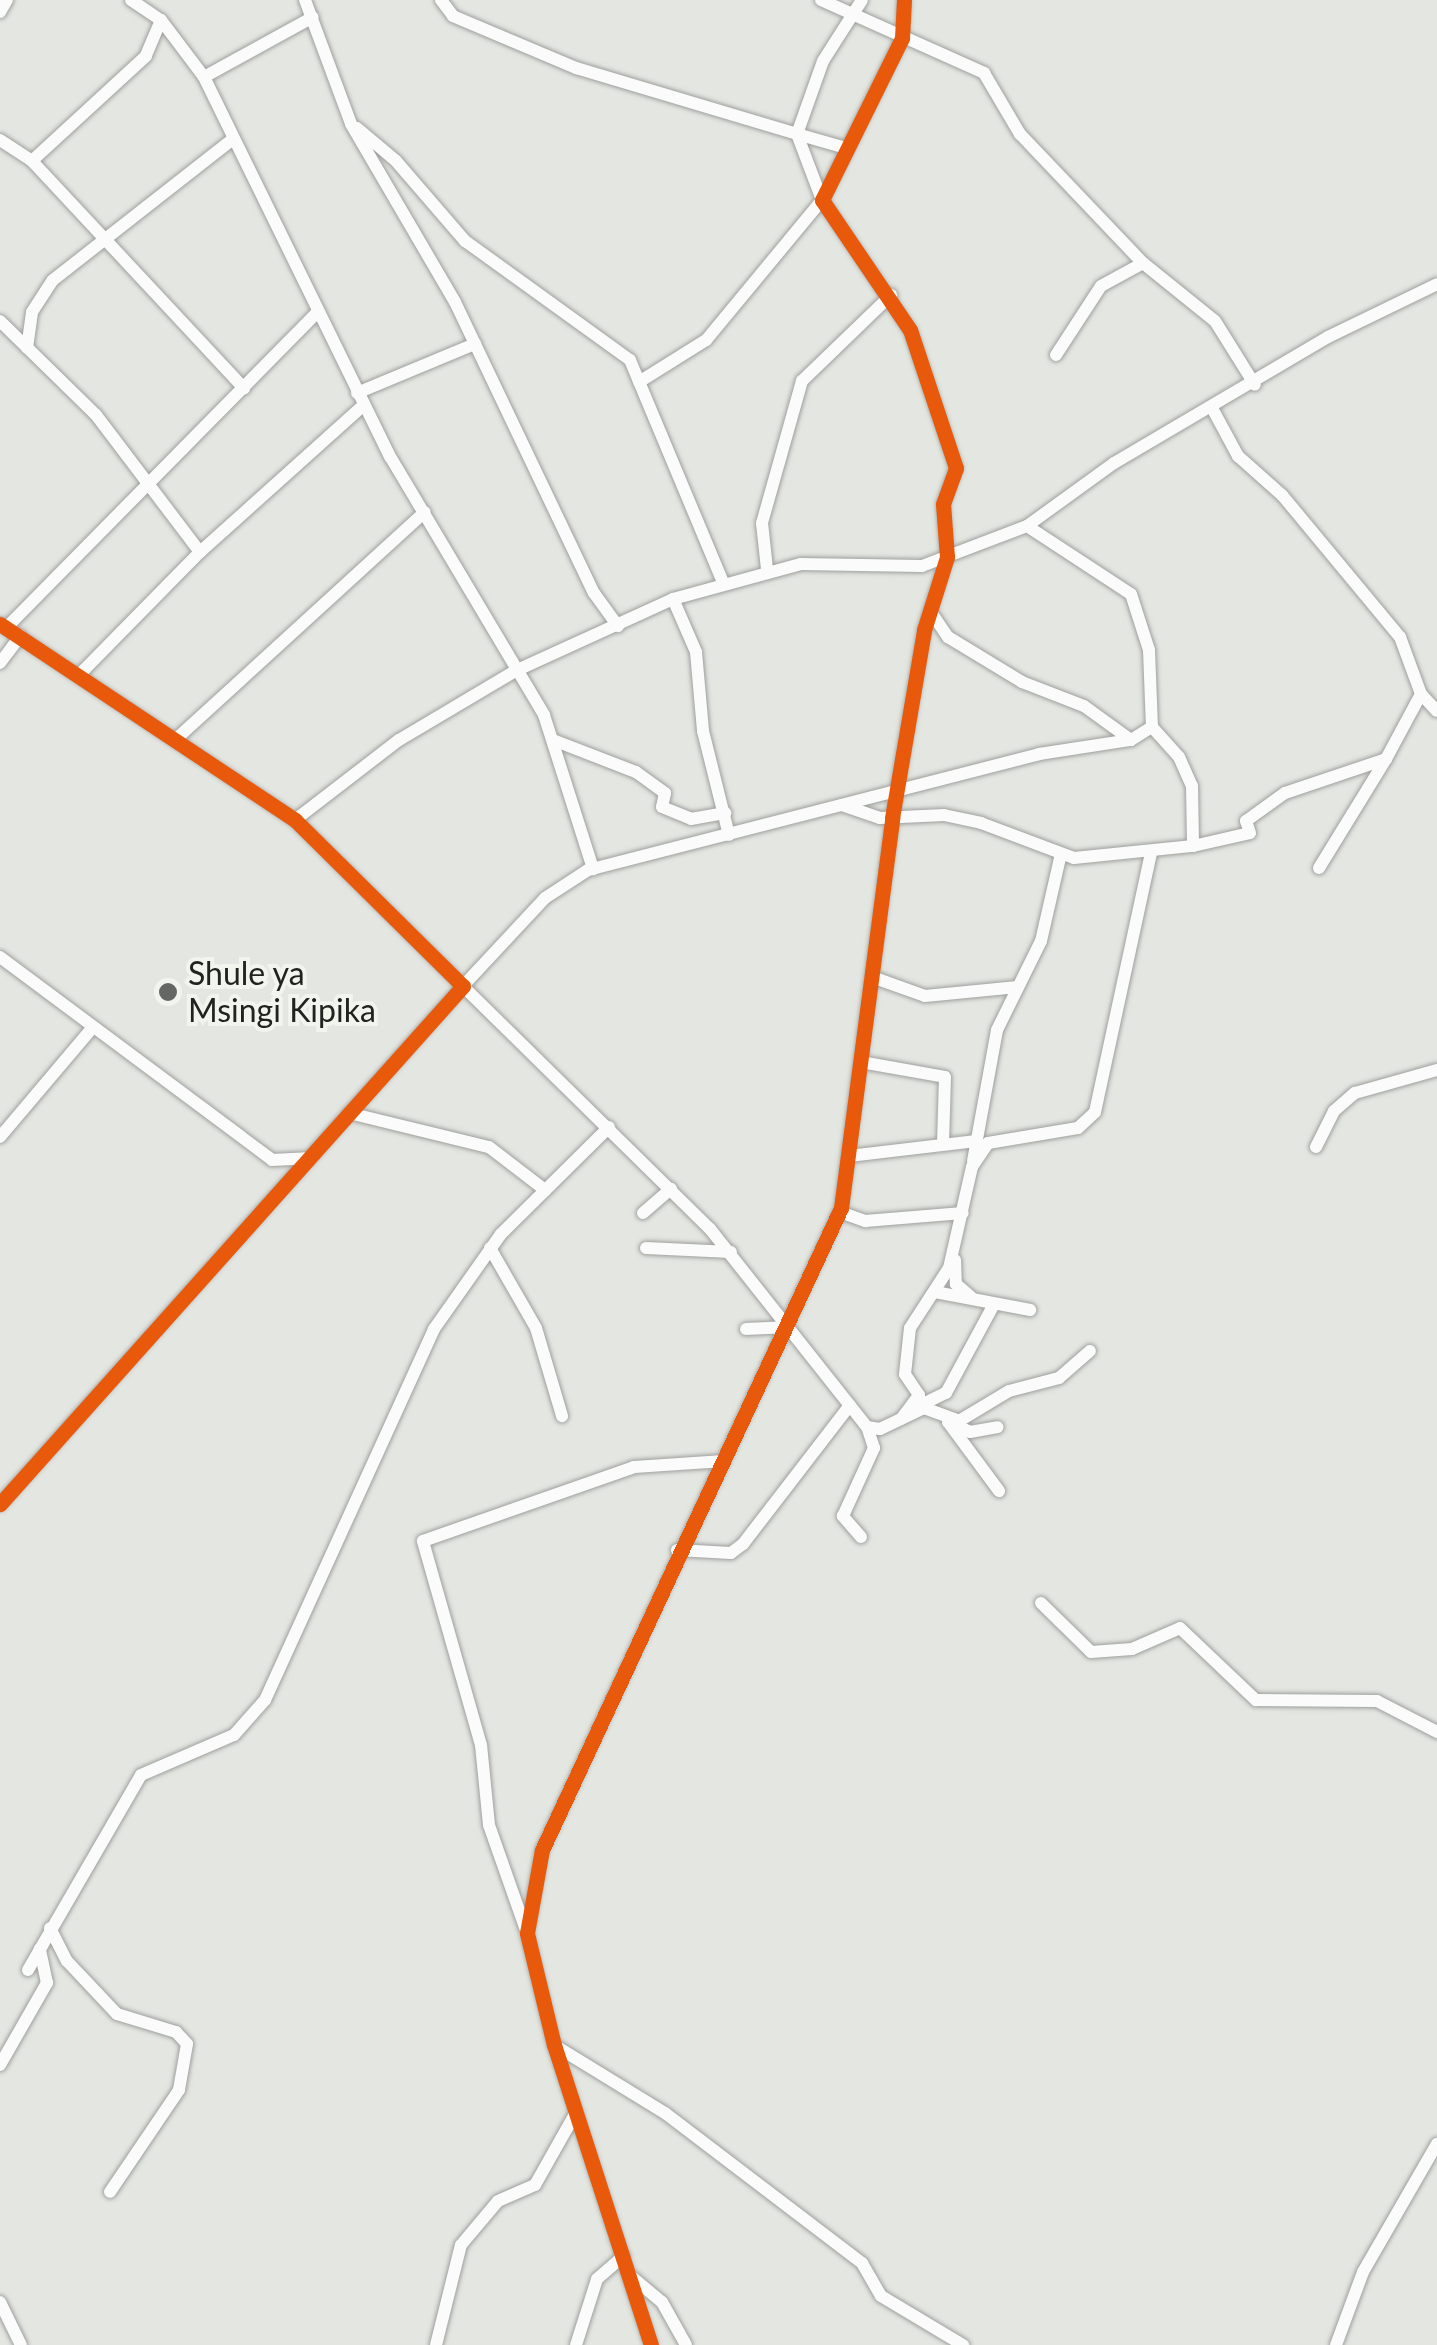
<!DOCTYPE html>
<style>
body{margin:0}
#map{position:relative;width:1437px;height:2345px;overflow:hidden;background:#e4e6e2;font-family:Lato,sans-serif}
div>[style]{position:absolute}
.roads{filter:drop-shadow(0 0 2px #9ea09d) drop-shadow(0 0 2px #9ea09d)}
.minor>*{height:12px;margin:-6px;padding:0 6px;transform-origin:6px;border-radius:6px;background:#fbfbfb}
.cycleway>*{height:15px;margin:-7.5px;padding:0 7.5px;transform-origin:7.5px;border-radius:7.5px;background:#e8590c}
.dots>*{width:28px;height:28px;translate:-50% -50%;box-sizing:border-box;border:5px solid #f1f5ee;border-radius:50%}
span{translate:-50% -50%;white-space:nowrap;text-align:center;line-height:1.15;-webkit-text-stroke:8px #f1f5ee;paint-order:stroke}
.poi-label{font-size:32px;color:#212320}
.left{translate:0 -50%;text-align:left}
</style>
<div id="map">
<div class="roads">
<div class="minor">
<div style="left:131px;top:0;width:36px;rotate:34deg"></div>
<div style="left:161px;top:20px;width:71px;rotate:53deg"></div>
<div style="left:204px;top:77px;width:424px;rotate:63.9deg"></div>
<div style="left:391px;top:458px;width:299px;rotate:59.2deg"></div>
<div style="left:544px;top:715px;width:162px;rotate:72.3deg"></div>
<div style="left:305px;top:0;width:132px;rotate:69.6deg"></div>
<div style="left:351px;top:124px;width:206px;rotate:59.7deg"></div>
<div style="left:455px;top:302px;width:322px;rotate:64.5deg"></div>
<div style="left:594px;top:593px;width:41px;rotate:54deg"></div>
<div style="left:441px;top:0;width:20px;rotate:53deg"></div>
<div style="left:453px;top:16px;width:134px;rotate:22.9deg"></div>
<div style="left:576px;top:68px;width:231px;rotate:16.6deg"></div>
<div style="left:797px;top:134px;width:71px;rotate:69.3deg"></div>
<div style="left:822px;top:200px;width:182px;rotate:129.6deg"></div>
<div style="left:706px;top:340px;width:79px;rotate:147.9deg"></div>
<div style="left:821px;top:0;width:179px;rotate:24.1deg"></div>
<div style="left:984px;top:73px;width:71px;rotate:59.5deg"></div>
<div style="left:1020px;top:134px;width:178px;rotate:46.4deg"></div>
<div style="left:1143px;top:263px;width:92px;rotate:38.9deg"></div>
<div style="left:1215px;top:321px;width:75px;rotate:58deg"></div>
<div style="left:0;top:12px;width:14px;rotate:-60deg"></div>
<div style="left:161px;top:20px;width:39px;rotate:113deg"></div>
<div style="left:146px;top:56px;width:155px;rotate:137.4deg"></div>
<div style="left:32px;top:161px;width:311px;rotate:47deg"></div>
<div style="left:204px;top:77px;width:124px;rotate:-28.8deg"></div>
<div style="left:357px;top:128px;width:51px;rotate:40.2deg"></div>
<div style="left:396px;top:161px;width:106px;rotate:49.2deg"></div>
<div style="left:465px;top:241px;width:203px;rotate:35.8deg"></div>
<div style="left:630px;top:360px;width:241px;rotate:67.3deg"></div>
<div style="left:0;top:140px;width:38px;rotate:33deg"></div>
<div style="left:846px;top:148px;width:51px;rotate:-164.1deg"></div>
<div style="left:797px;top:134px;width:77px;rotate:-70.4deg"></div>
<div style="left:823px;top:61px;width:72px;rotate:-57.4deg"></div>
<div style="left:0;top:321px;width:134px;rotate:44.4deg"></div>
<div style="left:96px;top:415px;width:172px;rotate:52.8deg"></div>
<div style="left:27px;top:348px;width:36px;rotate:-82deg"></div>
<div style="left:32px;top:312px;width:38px;rotate:-57deg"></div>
<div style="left:53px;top:280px;width:225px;rotate:-38.1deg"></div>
<div style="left:1056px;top:355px;width:82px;rotate:-56.9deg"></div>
<div style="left:1101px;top:286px;width:48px;rotate:-28.7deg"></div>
<div style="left:357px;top:393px;width:128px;rotate:-22.6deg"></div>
<div style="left:1212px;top:408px;width:55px;rotate:61.6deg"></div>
<div style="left:1238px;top:456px;width:59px;rotate:41.6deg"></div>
<div style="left:1282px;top:495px;width:185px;rotate:50.3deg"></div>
<div style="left:1400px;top:637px;width:61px;rotate:69.8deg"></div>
<div style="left:1421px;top:694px;width:23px;rotate:47deg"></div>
<div style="left:1027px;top:526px;width:124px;rotate:33.2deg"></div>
<div style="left:1131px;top:594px;width:59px;rotate:72.2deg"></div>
<div style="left:1149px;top:650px;width:77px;rotate:87.8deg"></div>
<div style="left:1152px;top:727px;width:40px;rotate:48deg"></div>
<div style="left:1179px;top:757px;width:32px;rotate:66deg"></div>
<div style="left:1192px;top:786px;width:60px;rotate:89deg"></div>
<div style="left:767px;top:569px;width:46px;rotate:-96.2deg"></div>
<div style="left:762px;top:523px;width:148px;rotate:-74.3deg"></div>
<div style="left:802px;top:381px;width:124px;rotate:-44deg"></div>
<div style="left:673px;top:599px;width:58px;rotate:66.5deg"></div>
<div style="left:696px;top:652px;width:79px;rotate:84.9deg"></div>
<div style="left:703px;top:731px;width:107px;rotate:76deg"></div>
<div style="left:933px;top:615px;width:27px;rotate:56deg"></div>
<div style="left:948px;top:637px;width:87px;rotate:31.3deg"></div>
<div style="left:1022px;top:682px;width:66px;rotate:21.2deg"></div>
<div style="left:1084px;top:706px;width:58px;rotate:35.9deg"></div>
<div style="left:0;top:624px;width:354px;rotate:33.6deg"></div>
<div style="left:295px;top:820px;width:236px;rotate:44.7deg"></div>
<div style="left:463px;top:986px;width:695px;rotate:131.79deg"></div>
<div style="left:6px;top:628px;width:443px;rotate:-45.4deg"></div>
<div style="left:0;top:663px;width:34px;rotate:-53deg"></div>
<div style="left:79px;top:675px;width:173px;rotate:-45.5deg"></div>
<div style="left:200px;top:552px;width:220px;rotate:-41.9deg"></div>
<div style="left:175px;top:740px;width:338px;rotate:-42.4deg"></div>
<div style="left:553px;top:740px;width:89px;rotate:21.1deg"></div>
<div style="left:636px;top:772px;width:36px;rotate:36deg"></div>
<div style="left:665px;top:793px;width:14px;rotate:102deg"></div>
<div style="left:662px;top:807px;width:31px;rotate:22deg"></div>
<div style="left:691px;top:819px;width:35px;rotate:-10deg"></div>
<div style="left:842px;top:805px;width:40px;rotate:18.9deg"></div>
<div style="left:880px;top:818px;width:64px;rotate:-2.7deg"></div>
<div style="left:944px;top:815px;width:38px;rotate:12deg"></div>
<div style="left:981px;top:823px;width:99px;rotate:20.6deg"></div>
<div style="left:1074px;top:858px;width:120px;rotate:-5.8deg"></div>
<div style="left:1193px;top:846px;width:58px;rotate:-12.8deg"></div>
<div style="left:1250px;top:833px;width:13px;rotate:-108deg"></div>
<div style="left:1246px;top:821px;width:48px;rotate:-35.7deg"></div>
<div style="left:1285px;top:793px;width:107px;rotate:-18.6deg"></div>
<div style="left:1386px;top:759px;width:74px;rotate:-61.7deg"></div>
<div style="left:295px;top:820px;width:131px;rotate:-37.6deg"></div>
<div style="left:399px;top:740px;width:135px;rotate:-30.7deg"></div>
<div style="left:515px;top:671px;width:174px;rotate:-24.5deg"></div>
<div style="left:673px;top:599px;width:133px;rotate:-15.3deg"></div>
<div style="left:801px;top:564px;width:121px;rotate:0.9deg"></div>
<div style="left:922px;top:566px;width:112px;rotate:-20.9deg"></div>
<div style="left:1027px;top:526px;width:107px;rotate:-35.9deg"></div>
<div style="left:1114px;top:463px;width:248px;rotate:-30.5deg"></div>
<div style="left:1328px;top:337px;width:121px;rotate:-25.9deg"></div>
<div style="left:1319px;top:868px;width:128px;rotate:-58.4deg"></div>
<div style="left:0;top:957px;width:339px;rotate:36.7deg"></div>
<div style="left:272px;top:1160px;width:35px;rotate:-3deg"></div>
<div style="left:872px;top:977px;width:56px;rotate:19.7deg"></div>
<div style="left:925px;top:996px;width:93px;rotate:-5.5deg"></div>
<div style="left:861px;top:1062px;width:85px;rotate:10.1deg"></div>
<div style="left:945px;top:1077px;width:67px;rotate:91.7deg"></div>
<div style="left:349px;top:1113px;width:144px;rotate:13.7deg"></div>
<div style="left:489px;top:1147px;width:71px;rotate:37.5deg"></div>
<div style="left:0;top:1137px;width:144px;rotate:-49.8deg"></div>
<div style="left:1316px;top:1147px;width:40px;rotate:-63.4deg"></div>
<div style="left:1334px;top:1111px;width:28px;rotate:-41deg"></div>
<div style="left:1355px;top:1093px;width:85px;rotate:-15.7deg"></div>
<div style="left:849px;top:1156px;width:128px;rotate:-6.7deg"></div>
<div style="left:973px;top:1161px;width:133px;rotate:-79.6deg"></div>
<div style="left:997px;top:1030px;width:99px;rotate:-63.7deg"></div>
<div style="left:1041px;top:941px;width:89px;rotate:-77.1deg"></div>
<div style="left:840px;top:1212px;width:27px;rotate:20deg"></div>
<div style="left:865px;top:1221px;width:98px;rotate:-4.7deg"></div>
<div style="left:643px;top:1213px;width:37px;rotate:-41deg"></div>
<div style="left:490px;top:1248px;width:92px;rotate:60.1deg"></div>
<div style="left:536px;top:1328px;width:92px;rotate:73.5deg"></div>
<div style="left:646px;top:1248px;width:85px;rotate:2.7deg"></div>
<div style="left:955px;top:1260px;width:24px;rotate:88deg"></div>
<div style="left:956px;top:1284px;width:20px;rotate:41deg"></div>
<div style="left:935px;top:1292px;width:97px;rotate:10.7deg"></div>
<div style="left:746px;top:1329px;width:43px;rotate:-2.7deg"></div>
<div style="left:921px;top:1405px;width:28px;rotate:-26deg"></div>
<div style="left:946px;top:1393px;width:99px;rotate:-61.6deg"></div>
<div style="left:901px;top:1419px;width:30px;rotate:-53deg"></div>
<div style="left:919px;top:1395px;width:25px;rotate:-124deg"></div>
<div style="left:905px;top:1374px;width:46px;rotate:-83.8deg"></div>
<div style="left:910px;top:1328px;width:72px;rotate:-57deg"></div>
<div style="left:949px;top:1268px;width:104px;rotate:-77.2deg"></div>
<div style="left:972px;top:1167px;width:29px;rotate:-56deg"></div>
<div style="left:988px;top:1143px;width:91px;rotate:-9.5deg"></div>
<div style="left:1078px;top:1128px;width:23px;rotate:-43deg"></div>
<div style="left:1095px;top:1112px;width:266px;rotate:-77.8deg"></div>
<div style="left:948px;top:1422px;width:86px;rotate:53.5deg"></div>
<div style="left:948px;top:1422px;width:24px;rotate:24deg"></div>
<div style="left:970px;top:1432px;width:28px;rotate:-10deg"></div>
<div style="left:867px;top:1427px;width:13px;rotate:9deg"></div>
<div style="left:880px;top:1429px;width:49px;rotate:-25.5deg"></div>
<div style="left:924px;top:1408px;width:37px;rotate:20deg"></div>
<div style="left:959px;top:1421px;width:58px;rotate:-31deg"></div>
<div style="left:1009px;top:1391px;width:52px;rotate:-14.6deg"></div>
<div style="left:1059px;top:1378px;width:41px;rotate:-41.1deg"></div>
<div style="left:861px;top:1537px;width:28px;rotate:-131deg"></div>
<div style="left:843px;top:1516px;width:75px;rotate:-65.5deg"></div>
<div style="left:874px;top:1448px;width:22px;rotate:-108deg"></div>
<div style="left:867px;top:1427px;width:253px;rotate:-128.4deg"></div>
<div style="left:710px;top:1229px;width:346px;rotate:-135.5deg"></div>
<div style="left:463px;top:986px;width:120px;rotate:-47deg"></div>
<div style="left:545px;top:898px;width:51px;rotate:-33.1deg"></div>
<div style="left:588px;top:870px;width:466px;rotate:-14.4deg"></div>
<div style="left:1039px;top:754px;width:93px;rotate:-8.7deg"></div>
<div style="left:1131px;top:740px;width:25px;rotate:-32deg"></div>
<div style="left:677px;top:1550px;width:54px;rotate:3.2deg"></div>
<div style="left:731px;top:1553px;width:15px;rotate:-37deg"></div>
<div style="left:743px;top:1544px;width:175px;rotate:-52.4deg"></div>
<div style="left:1041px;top:1603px;width:70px;rotate:44.4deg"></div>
<div style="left:1091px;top:1652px;width:41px;rotate:-4.2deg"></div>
<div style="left:1132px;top:1649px;width:52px;rotate:-23.6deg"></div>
<div style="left:1180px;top:1628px;width:105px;rotate:43.5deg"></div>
<div style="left:1256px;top:1700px;width:121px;rotate:0.5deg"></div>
<div style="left:1377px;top:1701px;width:68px;rotate:27.3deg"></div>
<div style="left:50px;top:1928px;width:37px;rotate:63deg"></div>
<div style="left:67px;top:1961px;width:73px;rotate:46.7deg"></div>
<div style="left:117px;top:2014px;width:62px;rotate:17deg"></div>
<div style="left:176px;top:2032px;width:16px;rotate:47deg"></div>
<div style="left:187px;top:2044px;width:47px;rotate:99.9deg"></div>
<div style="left:179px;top:2090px;width:123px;rotate:124.1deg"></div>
<div style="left:527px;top:1933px;width:114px;rotate:-109.4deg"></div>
<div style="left:489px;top:1825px;width:80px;rotate:-95.7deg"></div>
<div style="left:481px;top:1745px;width:212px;rotate:-105.9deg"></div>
<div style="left:423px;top:1541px;width:224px;rotate:-19.3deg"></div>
<div style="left:634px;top:1467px;width:90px;rotate:-3.8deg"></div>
<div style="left:28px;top:1970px;width:225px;rotate:-59.9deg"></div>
<div style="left:141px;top:1775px;width:101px;rotate:-23.3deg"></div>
<div style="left:234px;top:1735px;width:47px;rotate:-48.5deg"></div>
<div style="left:265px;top:1700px;width:408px;rotate:-65.5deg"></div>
<div style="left:434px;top:1329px;width:116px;rotate:-54.8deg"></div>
<div style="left:501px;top:1234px;width:152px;rotate:-44.7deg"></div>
<div style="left:554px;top:2045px;width:130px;rotate:31.5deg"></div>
<div style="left:665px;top:2113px;width:248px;rotate:37.3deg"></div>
<div style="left:862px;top:2263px;width:38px;rotate:60deg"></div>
<div style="left:881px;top:2296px;width:96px;rotate:30.9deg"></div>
<div style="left:0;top:2065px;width:95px;rotate:-60.2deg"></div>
<div style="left:47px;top:1983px;width:35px;rotate:-102deg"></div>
<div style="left:632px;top:2277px;width:39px;rotate:40deg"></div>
<div style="left:662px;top:2302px;width:49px;rotate:60.8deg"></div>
<div style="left:0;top:2302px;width:48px;rotate:64deg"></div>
<div style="left:436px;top:2345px;width:103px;rotate:-76deg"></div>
<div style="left:461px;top:2245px;width:57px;rotate:-49.9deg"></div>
<div style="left:498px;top:2201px;width:40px;rotate:-23.4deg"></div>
<div style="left:535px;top:2185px;width:81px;rotate:-60.6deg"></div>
<div style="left:576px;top:2345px;width:69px;rotate:-72.3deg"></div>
<div style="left:597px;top:2279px;width:35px;rotate:-41deg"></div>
<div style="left:651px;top:2345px;width:315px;rotate:-107.9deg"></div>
<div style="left:554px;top:2045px;width:115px;rotate:-103.6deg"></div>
<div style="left:527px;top:1933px;width:84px;rotate:-79.8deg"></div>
<div style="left:542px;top:1850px;width:708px;rotate:-65.03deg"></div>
<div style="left:841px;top:1208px;width:393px;rotate:-82.5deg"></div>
<div style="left:892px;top:818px;width:191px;rotate:-80.3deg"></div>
<div style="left:924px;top:630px;width:77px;rotate:-72.5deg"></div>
<div style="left:947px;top:557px;width:53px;rotate:-94.3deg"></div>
<div style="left:943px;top:504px;width:38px;rotate:-70deg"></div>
<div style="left:956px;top:468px;width:145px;rotate:-108.4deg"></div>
<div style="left:910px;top:330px;width:157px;rotate:-124.1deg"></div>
<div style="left:822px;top:200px;width:181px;rotate:-63.7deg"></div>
<div style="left:902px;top:38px;width:38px;rotate:-87deg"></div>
<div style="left:1336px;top:2345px;width:78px;rotate:-69.7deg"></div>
<div style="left:1363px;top:2272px;width:148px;rotate:-60deg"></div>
</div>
</div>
<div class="cycleway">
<div style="left:0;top:624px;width:354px;rotate:33.6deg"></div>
<div style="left:295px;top:820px;width:236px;rotate:44.7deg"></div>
<div style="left:463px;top:986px;width:695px;rotate:131.79deg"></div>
<div style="left:651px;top:2345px;width:315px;rotate:-107.9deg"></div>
<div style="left:554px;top:2045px;width:115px;rotate:-103.6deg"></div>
<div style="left:527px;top:1933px;width:84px;rotate:-79.8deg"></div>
<div style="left:542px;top:1850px;width:708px;rotate:-65.03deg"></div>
<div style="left:841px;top:1208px;width:393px;rotate:-82.5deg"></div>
<div style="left:892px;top:818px;width:191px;rotate:-80.3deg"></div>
<div style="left:924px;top:630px;width:77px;rotate:-72.5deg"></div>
<div style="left:947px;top:557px;width:53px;rotate:-94.3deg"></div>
<div style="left:943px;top:504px;width:38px;rotate:-70deg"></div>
<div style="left:956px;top:468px;width:145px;rotate:-108.4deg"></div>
<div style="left:910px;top:330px;width:157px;rotate:-124.1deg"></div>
<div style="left:822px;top:200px;width:181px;rotate:-63.7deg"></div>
<div style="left:902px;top:38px;width:38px;rotate:-87deg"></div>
</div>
<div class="dots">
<div style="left:168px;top:992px;background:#656764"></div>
</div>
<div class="poi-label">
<span class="left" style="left:188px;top:992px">Shule ya<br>Msingi Kipika</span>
</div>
</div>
